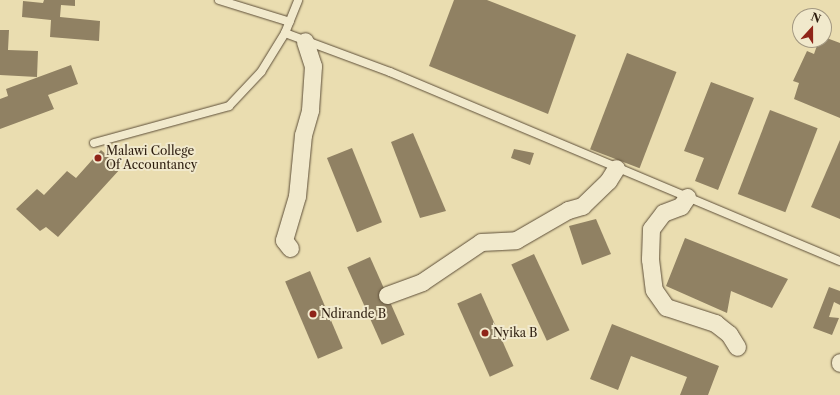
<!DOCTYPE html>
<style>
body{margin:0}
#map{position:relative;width:840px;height:395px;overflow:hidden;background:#eaddb0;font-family:"Libre Caslon Text",serif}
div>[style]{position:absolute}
.building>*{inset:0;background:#908163;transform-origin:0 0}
.roads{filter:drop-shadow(0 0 1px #5d4e38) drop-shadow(0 0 1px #5d4e38)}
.service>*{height:8px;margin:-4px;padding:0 4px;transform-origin:4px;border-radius:4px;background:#f1e9cc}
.minor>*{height:17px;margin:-8.5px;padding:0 8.5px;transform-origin:8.5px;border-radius:8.5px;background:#f1e9cc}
.dots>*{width:11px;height:11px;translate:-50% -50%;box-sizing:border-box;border:2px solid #f1e9cc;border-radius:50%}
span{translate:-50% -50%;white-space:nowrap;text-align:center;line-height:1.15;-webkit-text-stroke:4px #f1e9cc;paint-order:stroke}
.poi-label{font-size:12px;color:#2e1e10}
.left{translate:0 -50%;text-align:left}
.north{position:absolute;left:792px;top:8px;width:40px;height:40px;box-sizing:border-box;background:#f1e9cc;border:1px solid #a39881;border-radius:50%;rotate:21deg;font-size:11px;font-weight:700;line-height:16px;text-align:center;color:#2e1e10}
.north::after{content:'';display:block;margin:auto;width:14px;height:18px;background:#8f2418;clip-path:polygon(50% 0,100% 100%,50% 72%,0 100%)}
</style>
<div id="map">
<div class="building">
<div style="clip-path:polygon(44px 0,75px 0,75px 6px,61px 5px,60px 17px,100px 21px,99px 41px,50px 37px,51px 20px,22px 17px,23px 1px,43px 3px)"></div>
<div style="clip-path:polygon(454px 0,487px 0,576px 35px,548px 114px,429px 66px)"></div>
<div style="clip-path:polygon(0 30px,9px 30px,8px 50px,38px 51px,37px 77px,0 75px)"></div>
<div style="clip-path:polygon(824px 37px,840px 43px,840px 118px,794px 99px,799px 83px,793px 81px,807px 51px,814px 54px,819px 40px,824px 40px)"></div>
<div style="left:627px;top:53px;width:53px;height:103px;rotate:21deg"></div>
<div style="clip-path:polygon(71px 65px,78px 84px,48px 95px,54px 109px,0 129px,0 99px,8px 96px,6px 89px)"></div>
<div style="clip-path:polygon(711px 82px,754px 98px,718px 190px,695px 181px,704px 158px,684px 151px)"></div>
<div style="left:770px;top:110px;width:51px;height:90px;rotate:21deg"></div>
<div style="clip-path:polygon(413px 133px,446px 211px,420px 218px,391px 142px)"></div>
<div style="clip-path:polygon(840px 140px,840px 219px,811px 207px)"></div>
<div style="left:352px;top:148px;width:80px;height:27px;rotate:68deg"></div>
<div style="clip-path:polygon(514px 149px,534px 153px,530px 165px,511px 158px)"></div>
<div style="clip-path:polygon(101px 150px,121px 168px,58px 237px,46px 227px,40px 231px,16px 209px,37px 189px,44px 195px,67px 171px,76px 178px)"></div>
<div style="clip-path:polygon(596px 219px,611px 254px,582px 265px,569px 226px)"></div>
<div style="clip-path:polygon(685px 238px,788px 279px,772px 308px,731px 291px,727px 313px,666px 286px)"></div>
<div style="left:534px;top:254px;width:84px;height:25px;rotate:65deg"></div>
<div style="left:370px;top:257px;width:85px;height:25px;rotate:66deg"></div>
<div style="left:310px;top:271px;width:84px;height:27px;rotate:67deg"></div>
<div style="clip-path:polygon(829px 287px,840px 291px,840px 305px,834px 302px,829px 317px,839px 318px,832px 335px,813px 328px)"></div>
<div style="left:481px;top:293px;width:80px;height:26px;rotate:66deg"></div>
<div style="clip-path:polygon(612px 324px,719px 366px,708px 395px,680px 395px,687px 377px,631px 356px,618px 390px,590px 379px)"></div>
</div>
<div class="roads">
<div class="service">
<div style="left:219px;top:0;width:74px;rotate:17.2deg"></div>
<div style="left:285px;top:33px;width:112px;rotate:20.4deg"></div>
<div style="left:390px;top:72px;width:488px;rotate:22.8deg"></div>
<div style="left:94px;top:143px;width:140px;rotate:-15.3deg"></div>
<div style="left:229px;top:106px;width:47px;rotate:-46.7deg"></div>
<div style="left:261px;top:72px;width:46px;rotate:-58.4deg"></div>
<div style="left:285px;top:33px;width:35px;rotate:-68deg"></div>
</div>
<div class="minor">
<div style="left:687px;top:197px;width:11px;rotate:124deg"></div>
<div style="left:681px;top:206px;width:19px;rotate:159deg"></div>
<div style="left:663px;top:213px;width:20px;rotate:127deg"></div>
<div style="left:651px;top:229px;width:30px;rotate:92deg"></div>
<div style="left:650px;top:259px;width:31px;rotate:83deg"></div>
<div style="left:654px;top:290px;width:21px;rotate:55deg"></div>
<div style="left:666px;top:307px;width:52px;rotate:18.1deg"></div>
<div style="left:715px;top:323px;width:18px;rotate:38deg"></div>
<div style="left:729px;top:334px;width:15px;rotate:58deg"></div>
<div style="left:290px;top:248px;width:10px;rotate:-127deg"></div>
<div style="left:284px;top:240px;width:46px;rotate:-73.5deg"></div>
<div style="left:297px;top:196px;width:61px;rotate:-84.4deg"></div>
<div style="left:303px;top:135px;width:26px;rotate:-74deg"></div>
<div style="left:310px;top:110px;width:44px;rotate:-86.1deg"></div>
<div style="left:313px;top:66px;width:26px;rotate:-108deg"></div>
<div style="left:387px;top:295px;width:37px;rotate:-20deg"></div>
<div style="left:422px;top:282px;width:71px;rotate:-34.1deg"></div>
<div style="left:481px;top:242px;width:35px;rotate:-3deg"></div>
<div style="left:516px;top:240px;width:60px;rotate:-30deg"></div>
<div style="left:568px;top:210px;width:15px;rotate:-16deg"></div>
<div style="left:582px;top:206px;width:36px;rotate:-44deg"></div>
<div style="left:608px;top:181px;width:15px;rotate:-58deg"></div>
<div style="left:840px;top:363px;width:1px;rotate:-90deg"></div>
</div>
</div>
<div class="dots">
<div style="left:98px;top:158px;background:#8f2418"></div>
<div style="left:313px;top:314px;background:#8f2418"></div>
<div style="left:485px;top:333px;background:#8f2418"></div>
</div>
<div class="poi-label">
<span class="left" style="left:106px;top:158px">Malawi College<br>Of Accountancy</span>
<span class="left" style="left:321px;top:314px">Ndirande B</span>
<span class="left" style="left:493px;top:333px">Nyika B</span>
</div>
<div class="north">N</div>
</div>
